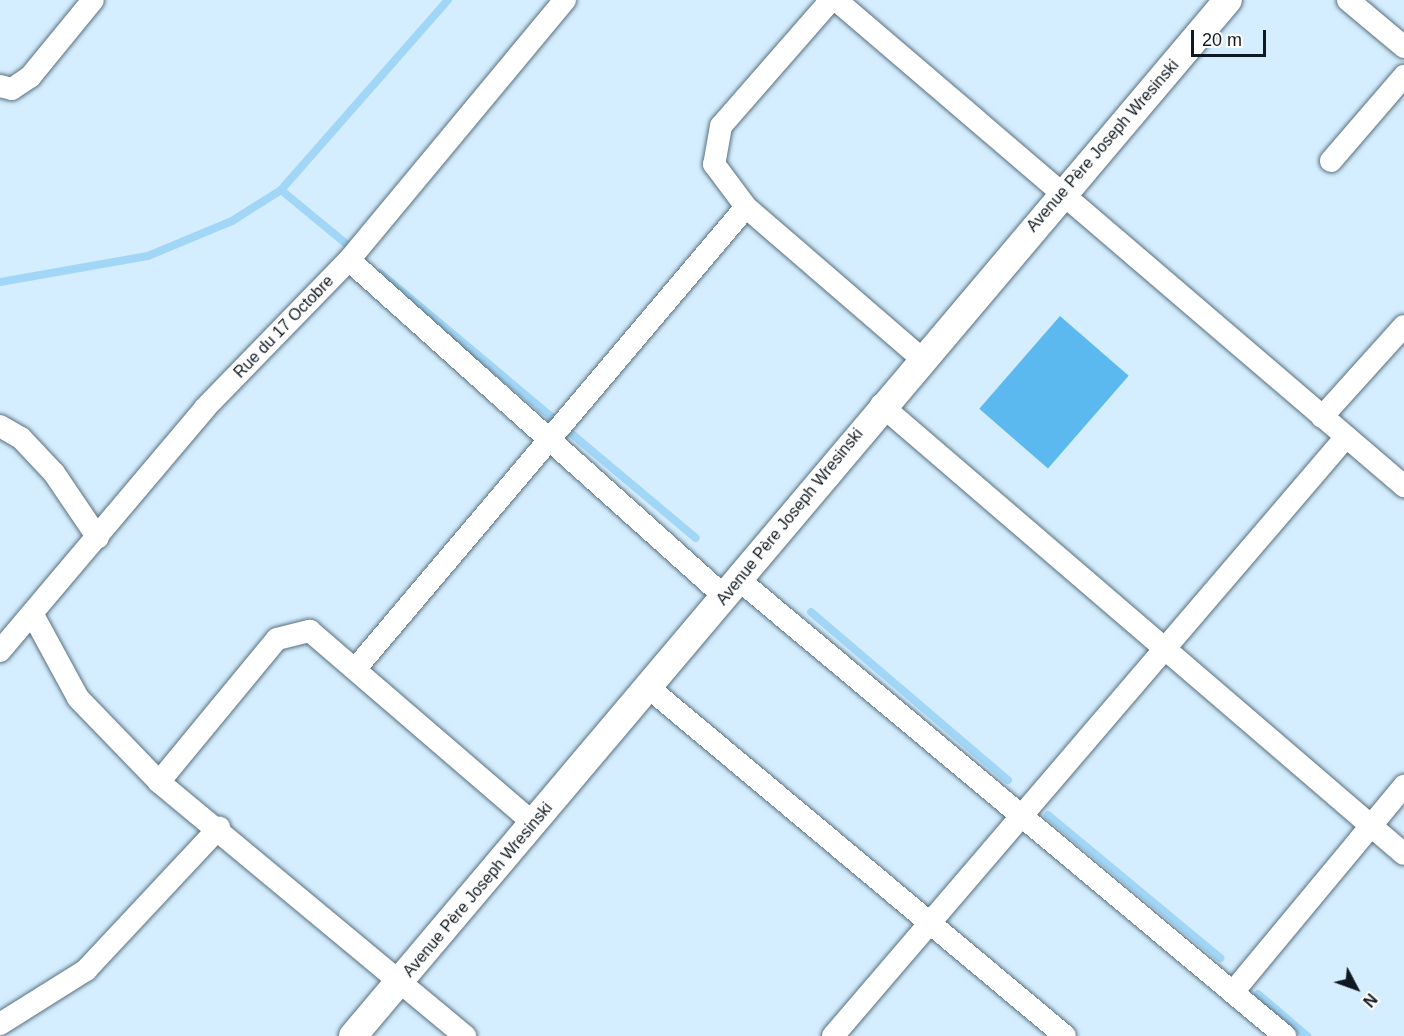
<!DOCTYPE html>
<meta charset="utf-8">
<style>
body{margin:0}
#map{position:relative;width:1404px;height:1036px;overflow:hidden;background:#d4eeff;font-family:Helvetica,sans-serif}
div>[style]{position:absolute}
.stream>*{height:8px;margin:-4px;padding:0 4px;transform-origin:4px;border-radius:4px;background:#a2d6f7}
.building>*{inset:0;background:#5cb9f0;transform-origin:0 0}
.roads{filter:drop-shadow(0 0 2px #596f7e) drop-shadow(0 0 2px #596f7e)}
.minor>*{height:22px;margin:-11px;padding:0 11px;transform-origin:11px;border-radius:11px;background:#fff}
.tertiary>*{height:28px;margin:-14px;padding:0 14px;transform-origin:14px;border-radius:14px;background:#fff}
span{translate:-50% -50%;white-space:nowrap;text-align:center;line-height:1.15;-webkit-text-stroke:4.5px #fff;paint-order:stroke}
.street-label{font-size:16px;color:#10191f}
.north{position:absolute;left:1326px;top:958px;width:60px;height:60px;-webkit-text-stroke:4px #fff;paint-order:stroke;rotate:131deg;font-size:16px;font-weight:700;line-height:24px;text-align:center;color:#10191f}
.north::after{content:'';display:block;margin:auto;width:21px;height:27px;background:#10191f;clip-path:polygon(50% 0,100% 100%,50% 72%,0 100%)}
.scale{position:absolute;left:1191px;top:30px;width:75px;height:27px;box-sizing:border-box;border:3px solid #10191f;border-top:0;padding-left:8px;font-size:18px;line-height:21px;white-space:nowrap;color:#10191f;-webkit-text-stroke:4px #fff;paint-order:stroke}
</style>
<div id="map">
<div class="stream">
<div style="left:281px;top:190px;width:96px;rotate:39.5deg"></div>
<div style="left:380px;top:273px;width:412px;rotate:40deg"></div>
<div style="left:0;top:282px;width:150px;rotate:-10deg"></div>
<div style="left:148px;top:256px;width:91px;rotate:-22.6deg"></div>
<div style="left:232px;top:221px;width:58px;rotate:-32.3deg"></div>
<div style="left:281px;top:190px;width:253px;rotate:-48.7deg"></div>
<div style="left:811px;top:612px;width:259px;rotate:40.5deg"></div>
<div style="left:1048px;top:815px;width:224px;rotate:39.7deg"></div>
<div style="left:1258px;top:994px;width:65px;rotate:40.6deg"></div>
</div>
<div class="building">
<div style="left:1060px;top:316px;width:91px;height:123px;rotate:41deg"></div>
</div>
<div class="roads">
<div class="minor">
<div style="left:831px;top:0;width:167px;rotate:131.1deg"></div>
<div style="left:721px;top:126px;width:39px;rotate:100deg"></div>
<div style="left:714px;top:164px;width:54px;rotate:53.3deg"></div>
<div style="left:746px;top:207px;width:233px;rotate:40.8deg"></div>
<div style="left:836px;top:0;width:748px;rotate:40.55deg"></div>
<div style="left:1348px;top:0;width:73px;rotate:40deg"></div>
<div style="left:0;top:86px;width:12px;rotate:14deg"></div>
<div style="left:12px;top:89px;width:22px;rotate:-34deg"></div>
<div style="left:30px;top:77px;width:99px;rotate:-50.7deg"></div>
<div style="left:1331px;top:161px;width:112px;rotate:-49.3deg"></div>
<div style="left:349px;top:260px;width:505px;rotate:41.87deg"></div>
<div style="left:881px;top:405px;width:689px;rotate:40.65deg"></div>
<div style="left:1322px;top:417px;width:122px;rotate:-48deg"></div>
<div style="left:0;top:426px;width:24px;rotate:30deg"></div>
<div style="left:21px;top:438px;width:48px;rotate:46.7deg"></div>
<div style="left:54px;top:473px;width:78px;rotate:55.9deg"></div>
<div style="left:738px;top:579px;width:713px;rotate:39.88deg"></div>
<div style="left:33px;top:615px;width:94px;rotate:61.5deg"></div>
<div style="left:78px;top:698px;width:117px;rotate:46deg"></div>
<div style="left:159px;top:782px;width:398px;rotate:39.7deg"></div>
<div style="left:0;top:651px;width:318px;rotate:-49.8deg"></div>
<div style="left:205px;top:408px;width:206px;rotate:-45.8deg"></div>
<div style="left:349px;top:260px;width:338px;rotate:-50.3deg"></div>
<div style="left:357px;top:667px;width:602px;rotate:-49.78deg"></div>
<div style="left:649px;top:688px;width:542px;rotate:39.91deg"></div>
<div style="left:159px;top:782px;width:185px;rotate:-50.5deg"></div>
<div style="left:277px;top:639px;width:34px;rotate:-14deg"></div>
<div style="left:310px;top:631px;width:296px;rotate:40.7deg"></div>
<div style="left:1233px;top:992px;width:268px;rotate:-50.3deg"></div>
<div style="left:0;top:1024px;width:102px;rotate:-32.1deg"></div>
<div style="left:86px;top:970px;width:195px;rotate:-46.9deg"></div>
<div style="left:833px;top:1036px;width:789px;rotate:-49.42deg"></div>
</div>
<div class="tertiary">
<div style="left:353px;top:1036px;width:1356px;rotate:-49.82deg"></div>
</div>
</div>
<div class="street-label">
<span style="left:1103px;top:146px;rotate:-49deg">Avenue Père Joseph Wresinski</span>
<span style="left:284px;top:327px;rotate:-46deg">Rue du 17 Octobre</span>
<span style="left:790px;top:517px;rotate:-51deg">Avenue Père Joseph Wresinski</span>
<span style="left:478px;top:890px;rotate:-50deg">Avenue Père Joseph Wresinski</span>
</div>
<div class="north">N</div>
<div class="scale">20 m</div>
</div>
